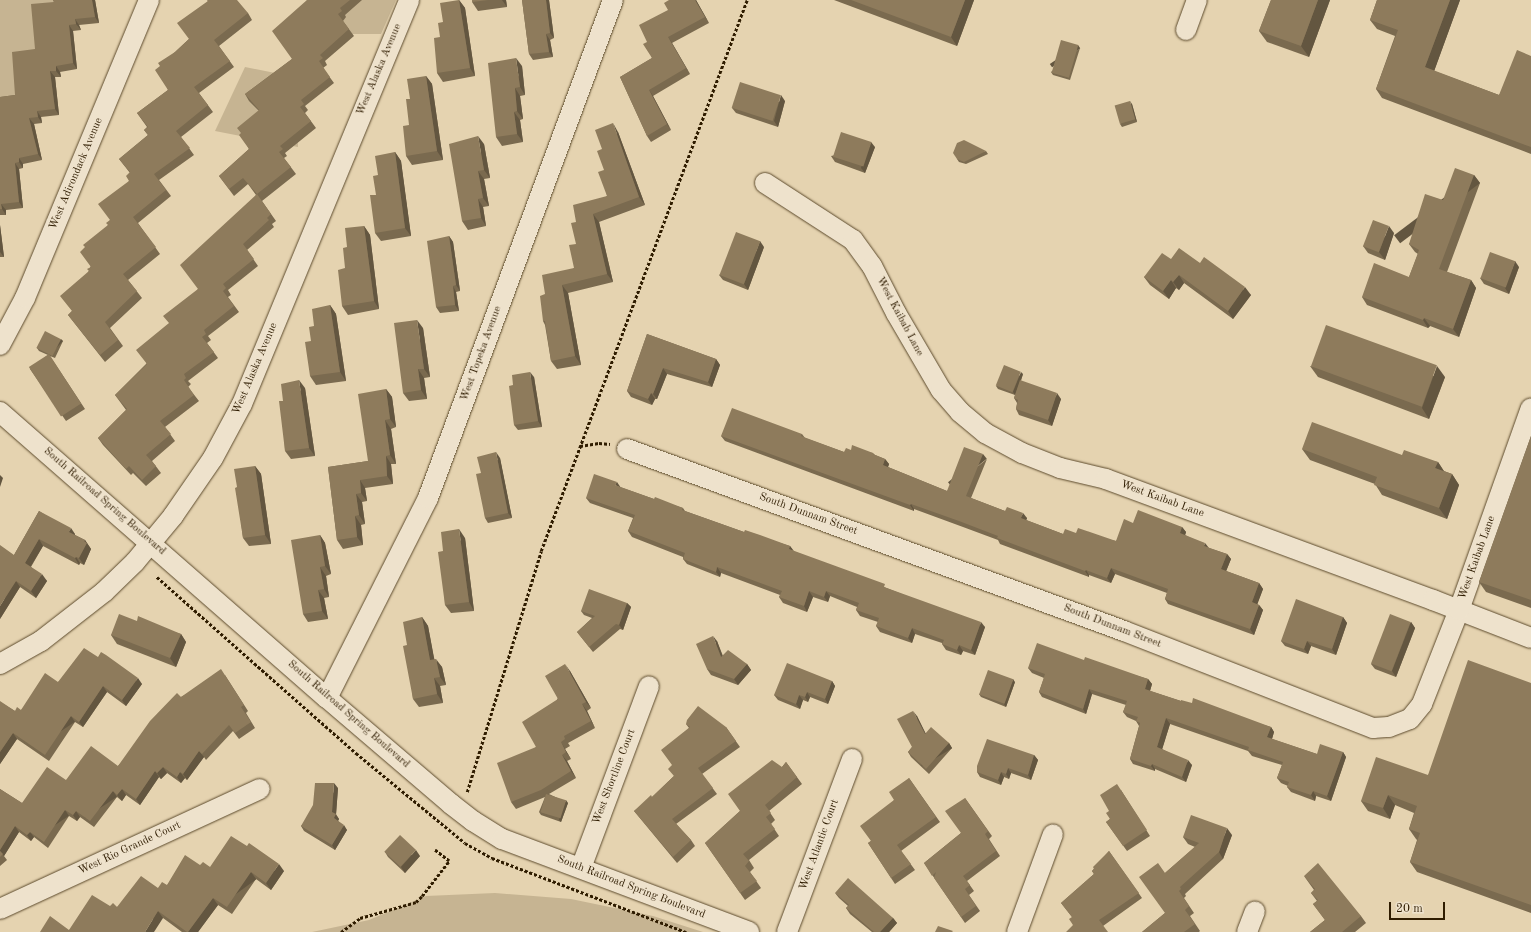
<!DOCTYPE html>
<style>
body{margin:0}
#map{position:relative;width:1531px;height:932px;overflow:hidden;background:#e5d3b0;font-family:"Old Standard TT",serif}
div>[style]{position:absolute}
.green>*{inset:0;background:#c6b492}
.path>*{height:2.5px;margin-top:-1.25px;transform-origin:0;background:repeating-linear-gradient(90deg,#2f1c00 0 3px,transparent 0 5px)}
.roads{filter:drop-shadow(0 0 1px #5c4a2c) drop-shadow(0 0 1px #5c4a2c)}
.minor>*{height:20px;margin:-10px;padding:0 10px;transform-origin:10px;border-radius:10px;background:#eee2cc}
.wall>*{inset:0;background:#7a6a4f}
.shaded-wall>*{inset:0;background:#635640;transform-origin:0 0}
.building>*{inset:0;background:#8e7b5c;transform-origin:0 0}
span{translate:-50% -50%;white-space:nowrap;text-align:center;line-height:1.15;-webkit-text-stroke:3.5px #eee2cc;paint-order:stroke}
.street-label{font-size:11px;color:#2f1c00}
.scale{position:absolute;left:1389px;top:902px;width:56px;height:18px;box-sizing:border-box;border:2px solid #2f1c00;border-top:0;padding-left:5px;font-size:12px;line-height:14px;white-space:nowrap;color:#2f1c00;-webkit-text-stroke:3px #eee2cc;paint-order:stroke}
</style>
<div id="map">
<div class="green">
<div style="clip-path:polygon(0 0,73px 0,0 165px)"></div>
<div style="clip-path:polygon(317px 0,396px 0,381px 34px,338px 34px)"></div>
<div style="clip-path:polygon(245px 67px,295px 77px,298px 147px,215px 131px)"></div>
<div style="clip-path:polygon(495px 893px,571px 899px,653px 916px,703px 932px,312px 932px,369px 920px,426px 896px)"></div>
</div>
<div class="path">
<div style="left:580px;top:446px;width:19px;rotate:-9deg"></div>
<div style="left:599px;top:443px;width:11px;rotate:5deg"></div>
<div style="left:157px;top:577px;width:266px;rotate:41.5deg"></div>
<div style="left:356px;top:753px;width:141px;rotate:39.5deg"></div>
<div style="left:465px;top:843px;width:31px;rotate:29deg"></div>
<div style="left:492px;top:858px;width:208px;rotate:20.9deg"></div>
<div style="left:467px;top:792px;width:252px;rotate:-72.9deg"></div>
<div style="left:541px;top:551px;width:588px;rotate:-69.5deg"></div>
<div style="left:341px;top:932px;width:24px;rotate:-36deg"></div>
<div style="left:360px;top:918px;width:58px;rotate:-15.9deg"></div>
<div style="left:416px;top:902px;width:8px;rotate:-45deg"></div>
<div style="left:422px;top:896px;width:44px;rotate:-52.4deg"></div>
<div style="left:449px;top:861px;width:18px;rotate:-142deg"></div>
</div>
<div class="roads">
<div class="minor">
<div style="left:1186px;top:30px;width:32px;rotate:-70deg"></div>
<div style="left:765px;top:183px;width:105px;rotate:32.9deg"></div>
<div style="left:853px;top:240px;width:32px;rotate:54deg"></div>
<div style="left:872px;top:266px;width:53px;rotate:62.9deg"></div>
<div style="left:896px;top:313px;width:89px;rotate:59.7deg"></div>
<div style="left:941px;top:390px;width:29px;rotate:49deg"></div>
<div style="left:960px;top:412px;width:33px;rotate:40deg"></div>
<div style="left:985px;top:433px;width:42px;rotate:28.4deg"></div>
<div style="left:1022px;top:453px;width:41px;rotate:21.5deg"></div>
<div style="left:1060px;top:468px;width:47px;rotate:13.4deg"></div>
<div style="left:1106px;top:479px;width:349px;rotate:20.3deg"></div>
<div style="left:1433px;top:600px;width:105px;rotate:21.2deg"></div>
<div style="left:0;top:345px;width:53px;rotate:-62deg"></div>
<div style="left:25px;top:298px;width:323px;rotate:-67.4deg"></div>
<div style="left:0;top:412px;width:434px;rotate:41.2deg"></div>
<div style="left:327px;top:698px;width:163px;rotate:40.5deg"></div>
<div style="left:451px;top:804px;width:28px;rotate:38deg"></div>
<div style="left:473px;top:821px;width:34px;rotate:32deg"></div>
<div style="left:502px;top:839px;width:264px;rotate:20.6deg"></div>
<div style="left:627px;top:449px;width:529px;rotate:20.11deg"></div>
<div style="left:1124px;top:631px;width:267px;rotate:21.3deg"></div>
<div style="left:1373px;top:728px;width:16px;rotate:-4deg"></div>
<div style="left:1389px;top:727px;width:22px;rotate:-21deg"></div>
<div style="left:1410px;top:719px;width:19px;rotate:-51deg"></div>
<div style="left:1422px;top:704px;width:101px;rotate:-68.5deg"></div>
<div style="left:1459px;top:610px;width:214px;rotate:-70.4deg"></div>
<div style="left:0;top:664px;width:47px;rotate:-29.3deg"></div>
<div style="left:41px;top:641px;width:80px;rotate:-37.9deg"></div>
<div style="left:104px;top:592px;width:43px;rotate:-44.1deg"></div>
<div style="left:135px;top:562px;width:60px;rotate:-50.4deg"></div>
<div style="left:173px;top:516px;width:70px;rotate:-55.4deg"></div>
<div style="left:213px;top:458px;width:61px;rotate:-61.8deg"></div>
<div style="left:242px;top:404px;width:437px;rotate:-67.5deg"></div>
<div style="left:327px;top:698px;width:224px;rotate:-63.2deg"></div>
<div style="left:428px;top:498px;width:531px;rotate:-69.62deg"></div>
<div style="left:581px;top:868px;width:194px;rotate:-69.5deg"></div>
<div style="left:0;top:909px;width:286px;rotate:-24.8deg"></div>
<div style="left:787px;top:932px;width:185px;rotate:-69.4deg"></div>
<div style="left:1017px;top:932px;width:104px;rotate:-69.8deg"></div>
<div style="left:1247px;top:932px;width:22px;rotate:-69deg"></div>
</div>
</div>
<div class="wall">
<div style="clip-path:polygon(53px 0,95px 0,99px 23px,79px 25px,81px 30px,73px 31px,77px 69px,60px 72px,61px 77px,55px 77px,59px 115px,41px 117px,42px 123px,34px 124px,42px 160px,23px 164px,23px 168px,19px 169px,23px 208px,6px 210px,6px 215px,0 215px,0 97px,15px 95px,35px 49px,54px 2px)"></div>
<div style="clip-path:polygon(207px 0,248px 13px,252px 20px,219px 46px,234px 67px,199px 93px,213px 112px,181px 137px,194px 155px,159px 180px,171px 196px,138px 223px,160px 254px,128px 280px,142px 298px,110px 328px,123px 346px,105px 362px,68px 315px,72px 311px,110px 220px,129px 181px,130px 173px,119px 159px,148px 135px,144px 130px,147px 127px,137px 113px,168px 90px,160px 66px,189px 39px,208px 1px)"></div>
<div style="clip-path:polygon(307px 0,362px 0,345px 15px,346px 17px,343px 21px,354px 36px,325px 61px,327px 65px,323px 68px,334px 83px,305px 106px,308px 110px,305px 113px,316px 128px,285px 153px,287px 156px,284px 158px,296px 174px,262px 201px,276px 221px,272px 224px,274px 227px,247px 250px,258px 266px,228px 290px,231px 295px,228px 297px,239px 312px,208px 336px,211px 340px,207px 343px,218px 358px,188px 381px,191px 384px,188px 387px,199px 401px,165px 427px,175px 441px,152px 461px,161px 473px,146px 486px,133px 473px,131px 475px,103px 445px,98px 438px,126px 410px,115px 395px,146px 364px,198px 289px,256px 195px,248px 184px,234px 196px,219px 176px,249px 149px,241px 133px,259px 111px,249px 101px,245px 94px,292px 59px)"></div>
<div style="clip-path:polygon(459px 0,465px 8px,475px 76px,443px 82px,437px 73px,440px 37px,443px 22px)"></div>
<div style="clip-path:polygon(472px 0,506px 0,507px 7px,478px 11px,472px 2px)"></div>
<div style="clip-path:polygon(522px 0,549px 0,554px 38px,550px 40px,553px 57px,533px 60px,529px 54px)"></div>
<div style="clip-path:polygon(696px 0,709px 23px,672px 43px,690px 74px,653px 96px,671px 130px,651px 142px,647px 136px,620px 77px,652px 58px,647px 42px)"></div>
<div style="clip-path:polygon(834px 0,974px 0,957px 46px)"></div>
<div style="clip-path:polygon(1271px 0,1330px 0,1309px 57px,1267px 42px,1259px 31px)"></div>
<div style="clip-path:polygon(1377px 0,1460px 0,1434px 71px,1499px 95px,1531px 56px,1531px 154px,1382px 98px,1376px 89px,1395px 36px,1377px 29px,1370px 20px)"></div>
<div style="clip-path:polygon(1080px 48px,1070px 80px,1053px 75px,1051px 72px)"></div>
<div style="clip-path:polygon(522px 66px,525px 95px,520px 96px,523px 119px,520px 120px,523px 142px,502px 146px,496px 137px)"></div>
<div style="clip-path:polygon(426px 76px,432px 84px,443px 160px,412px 165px,406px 156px,409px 125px,410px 99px)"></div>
<div style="clip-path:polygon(785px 101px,778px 127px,736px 113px,732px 108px)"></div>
<div style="clip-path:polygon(1132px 104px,1137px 122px,1122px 127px,1120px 124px)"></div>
<div style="clip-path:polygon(618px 132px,645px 205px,599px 222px,613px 282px,568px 293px,581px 365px,557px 369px,551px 361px,545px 325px,543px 321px,545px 294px,574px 268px,576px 244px,576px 222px,607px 196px,602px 149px)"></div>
<div style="clip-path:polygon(484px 144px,490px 178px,484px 179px,489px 206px,483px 207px,486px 226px,468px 230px,462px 221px)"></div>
<div style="clip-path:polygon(875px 147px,865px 173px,835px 162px,831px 156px)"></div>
<div style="clip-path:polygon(986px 151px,988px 154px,966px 164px,959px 162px,957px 159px)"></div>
<div style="clip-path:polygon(395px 152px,401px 161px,411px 236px,381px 241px,375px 233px,376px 195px,378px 175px)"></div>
<div style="clip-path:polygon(1474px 175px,1480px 183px,1447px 272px,1471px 280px,1476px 288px,1459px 337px,1430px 326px,1428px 328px,1367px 305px,1362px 297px,1409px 277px,1418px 254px,1415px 252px,1409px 244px,1443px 200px)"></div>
<div style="clip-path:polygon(0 225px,4px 257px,0 257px)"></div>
<div style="clip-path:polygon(364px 226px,370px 235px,379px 309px,348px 315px,342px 306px,347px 247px)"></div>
<div style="clip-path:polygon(1394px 233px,1385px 260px,1368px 253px,1363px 246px)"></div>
<div style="clip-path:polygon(449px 236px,453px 242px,460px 291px,456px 292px,459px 311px,440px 313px,436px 307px)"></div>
<div style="clip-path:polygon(764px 247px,748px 290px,723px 280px,719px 275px)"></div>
<div style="clip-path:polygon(1171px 259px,1200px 263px,1251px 295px,1233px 319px,1184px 283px,1179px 290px,1176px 288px,1169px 299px,1150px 285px,1144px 277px)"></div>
<div style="clip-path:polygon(1519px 267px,1509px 294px,1484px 284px,1480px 278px)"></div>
<div style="clip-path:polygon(330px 305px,336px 314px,346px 381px,316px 385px,310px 376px,311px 341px,314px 326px)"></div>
<div style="clip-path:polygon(423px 328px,430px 377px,424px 378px,427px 399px,409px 401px,403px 393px)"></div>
<div style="clip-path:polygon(647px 334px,716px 359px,720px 365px,712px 387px,667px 374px,657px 399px,655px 399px,652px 405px,631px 397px,627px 391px)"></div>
<div style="clip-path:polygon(63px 341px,55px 358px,50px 356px,85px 409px,66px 421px,30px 369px,48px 355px,39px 351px,37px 348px)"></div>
<div style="clip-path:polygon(1310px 366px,1445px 377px,1429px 419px,1318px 377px)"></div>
<div style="clip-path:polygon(1023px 374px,1021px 381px,1061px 399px,1052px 426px,1019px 415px,1016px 409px,1017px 403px,1014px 398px,1015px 395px,998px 389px,996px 386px)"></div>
<div style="clip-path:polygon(534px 377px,542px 427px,518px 430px,514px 425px,513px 385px)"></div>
<div style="clip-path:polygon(305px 388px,315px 456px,291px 459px,285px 451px,283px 401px)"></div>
<div style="clip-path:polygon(386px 389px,392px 397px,396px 427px,391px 429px,396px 464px,391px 464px,393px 484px,365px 488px,367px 501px,362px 502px,365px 524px,361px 525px,363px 545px,343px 549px,337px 540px,328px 467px,368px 461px)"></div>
<div style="clip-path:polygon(802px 434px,805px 438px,844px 452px,851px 450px,873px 453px,875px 455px,885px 459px,889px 464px,888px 467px,947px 491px,987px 459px,971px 498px,1005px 511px,1027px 518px,1026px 520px,1063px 534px,1076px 533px,1116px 541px,1133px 523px,1182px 527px,1186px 532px,1185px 535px,1209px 548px,1227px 554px,1231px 559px,1226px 571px,1259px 583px,1263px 589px,1257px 604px,1259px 605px,1263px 610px,1254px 635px,1168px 604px,1165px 599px,1167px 593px,1115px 574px,1111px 583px,1089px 575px,1089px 577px,1000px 544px,998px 540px,963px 527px,914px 509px,914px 511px,725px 441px,721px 436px)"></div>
<div style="clip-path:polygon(1531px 436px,1531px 608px,1486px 592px,1479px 582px)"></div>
<div style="clip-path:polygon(1302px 449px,1402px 455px,1438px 462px,1444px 471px,1452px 474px,1459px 485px,1447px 519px,1382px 495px,1375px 484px,1310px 460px)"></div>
<div style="clip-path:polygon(500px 458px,512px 518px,488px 523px,485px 518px,481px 473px)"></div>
<div style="clip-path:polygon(255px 466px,261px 474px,271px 544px,249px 546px,243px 538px,237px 487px)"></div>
<div style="clip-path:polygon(620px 487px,654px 499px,683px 508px,685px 511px,744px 532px,790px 546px,793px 551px,985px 627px,975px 655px,963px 651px,961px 655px,946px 650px,942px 644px,942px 643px,915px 634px,912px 643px,880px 632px,876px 626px,878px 622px,860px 616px,856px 610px,857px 607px,830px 596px,828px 602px,813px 597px,807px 612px,783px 603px,779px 597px,780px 595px,721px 573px,720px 577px,687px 564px,683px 559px,683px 557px,632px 537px,628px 531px,633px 518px,590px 503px,586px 498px)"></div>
<div style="clip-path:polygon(39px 511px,75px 534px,75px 535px,85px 540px,91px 549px,84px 565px,80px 563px,79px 565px,43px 546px,31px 567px,47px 581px,36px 598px,20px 587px,0 619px,14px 555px)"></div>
<div style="clip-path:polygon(320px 535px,325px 543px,331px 574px,326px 576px,329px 597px,324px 598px,328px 619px,308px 622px,303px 614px)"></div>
<div style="clip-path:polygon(465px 538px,474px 611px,451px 613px,445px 605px,443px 551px)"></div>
<div style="clip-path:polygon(627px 603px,631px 607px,623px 630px,620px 629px,593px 652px,577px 632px,592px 618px,584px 615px,581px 611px)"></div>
<div style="clip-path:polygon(422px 617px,428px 626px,434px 659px,442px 667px,446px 685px,440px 686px,443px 703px,419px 707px,413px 699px,407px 645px)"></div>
<div style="clip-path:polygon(1343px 617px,1347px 623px,1336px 655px,1311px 646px,1308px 654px,1285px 646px,1281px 641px)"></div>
<div style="clip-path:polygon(137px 621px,181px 634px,186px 642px,176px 667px,117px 644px,111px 635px)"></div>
<div style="clip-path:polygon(1411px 622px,1415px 628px,1396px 677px,1375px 669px,1371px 664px)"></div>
<div style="clip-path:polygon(717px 641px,723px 656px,747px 664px,751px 670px,738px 685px,711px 675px,707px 669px)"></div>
<div style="clip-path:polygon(98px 657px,142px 684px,126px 706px,107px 692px,83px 727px,75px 722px,49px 761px,17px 739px,0 764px,0 702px,15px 711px,21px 710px,58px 682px)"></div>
<div style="clip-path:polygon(1084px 660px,1148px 679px,1152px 684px,1150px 691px,1181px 701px,1271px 727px,1274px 732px,1272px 739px,1317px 754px,1343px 752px,1346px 757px,1331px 801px,1316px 796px,1315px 801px,1291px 792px,1287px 787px,1288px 786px,1281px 783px,1277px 778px,1282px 765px,1252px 756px,1248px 751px,1170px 724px,1162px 749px,1192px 765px,1186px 782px,1155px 769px,1155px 771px,1133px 764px,1130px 759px,1139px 726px,1136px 721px,1127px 717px,1123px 712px,1126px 705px,1092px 694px,1086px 714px,1042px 697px,1039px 692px,1044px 678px,1032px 673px,1028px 668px)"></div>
<div style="clip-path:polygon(570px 671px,591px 708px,587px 711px,595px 728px,568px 743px,570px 746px,565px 749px,571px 759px,567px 761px,576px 778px,549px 794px,568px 803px,561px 822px,541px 815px,539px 812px,545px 797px,516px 809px,511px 802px)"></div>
<div style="clip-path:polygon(225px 675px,248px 711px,246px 713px,255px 728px,239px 739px,233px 731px,206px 760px,204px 757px,187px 780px,185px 778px,181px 783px,167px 773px,161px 779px,159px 777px,140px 805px,126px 795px,122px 801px,117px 797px,94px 827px,80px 817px,77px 821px,69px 816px,48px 848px,34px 837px,31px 841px,19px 832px,4px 856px,7px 860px,0 866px,0 789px,22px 803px,66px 780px,118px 766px,181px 697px)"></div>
<div style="clip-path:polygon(832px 681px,835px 686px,828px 704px,810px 697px,808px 702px,803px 700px,800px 709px,778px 700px,774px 695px)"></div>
<div style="clip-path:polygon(1015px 682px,1006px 707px,981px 697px,979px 694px)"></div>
<div style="clip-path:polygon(1531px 683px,1531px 913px,1417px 872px,1410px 862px,1417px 840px,1416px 839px,1409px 829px,1414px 813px,1395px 805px,1390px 819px,1368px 811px,1361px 801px,1428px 775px)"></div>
<div style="clip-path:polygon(917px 716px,925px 733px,949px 743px,952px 748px,929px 774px,911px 757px,908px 752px,912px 747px)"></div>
<div style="clip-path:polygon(686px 724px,726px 727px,740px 747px,702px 774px,717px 794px,676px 824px,691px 840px,695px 846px,677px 863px,634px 811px,652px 797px,674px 776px,672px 765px,689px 728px)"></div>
<div style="clip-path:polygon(1034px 755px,1038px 760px,1031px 780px,1011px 773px,1009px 779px,1004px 777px,1001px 785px,980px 777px,977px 772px)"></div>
<div style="clip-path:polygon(786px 762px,802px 784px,769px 811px,775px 820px,771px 824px,779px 836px,749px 860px,754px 868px,750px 872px,761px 888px,745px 900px,705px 843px,740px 811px,782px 767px)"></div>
<div style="clip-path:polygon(909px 778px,940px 822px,901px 851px,915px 870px,895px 884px,868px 843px,871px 841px,894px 800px)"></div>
<div style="clip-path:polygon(338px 788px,336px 814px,339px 819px,338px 821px,347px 830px,335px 850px,304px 831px,301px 826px)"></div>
<div style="clip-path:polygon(1121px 790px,1150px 836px,1127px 851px,1106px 822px,1110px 819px,1109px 811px)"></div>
<div style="clip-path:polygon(965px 798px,992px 836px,989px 839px,1000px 856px,967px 881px,974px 891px,969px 895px,980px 911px,965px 923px,924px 863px,961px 833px)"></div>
<div style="clip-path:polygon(1232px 835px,1223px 859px,1185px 894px,1186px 896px,1184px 898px,1194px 913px,1190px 916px,1200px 931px,1199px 932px,1142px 932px,1165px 913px,1165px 873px,1195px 847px,1188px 844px,1183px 837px)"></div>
<div style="clip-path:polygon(1109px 851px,1142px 898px,1103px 926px,1073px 925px,1072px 917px,1061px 903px,1094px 874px,1092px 871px)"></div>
<div style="clip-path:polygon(385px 852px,420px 856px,405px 873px,388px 857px)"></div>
<div style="clip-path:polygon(200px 865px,210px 867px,284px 871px,271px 890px,256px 879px,232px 914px,218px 905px,198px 932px,182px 932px,163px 918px,69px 930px,110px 906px,117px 907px,158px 888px,167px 885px)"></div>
<div style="clip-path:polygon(1304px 876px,1361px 916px,1366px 923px,1355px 932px,1310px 932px,1325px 920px,1313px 904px,1317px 901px,1311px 893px,1314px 890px)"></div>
<div style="clip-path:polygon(835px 893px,893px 918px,897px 923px,889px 932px,872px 932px,850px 914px,846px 908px,848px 906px,839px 898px)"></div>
</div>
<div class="shaded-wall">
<div style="clip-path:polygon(92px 0,95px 0,99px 23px,95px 17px)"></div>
<div style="clip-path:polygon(459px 0,465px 8px,475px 76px,470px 68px)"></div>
<div style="clip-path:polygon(502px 0,506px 0,507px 7px)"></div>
<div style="clip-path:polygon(546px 0,549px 0,554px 38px,550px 33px)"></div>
<div style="clip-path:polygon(695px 0,696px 0,709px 23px,705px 17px)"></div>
<div style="clip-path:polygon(965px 0,974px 0,957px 46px,951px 37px)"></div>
<div style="clip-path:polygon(1318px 0,1330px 0,1309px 57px,1301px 46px)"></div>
<div style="clip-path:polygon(1450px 0,1460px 0,1432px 77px,1425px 67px)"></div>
<div style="clip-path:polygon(75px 19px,79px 25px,81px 30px,76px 24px)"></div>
<div style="clip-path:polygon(69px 25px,73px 31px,77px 69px,73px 63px)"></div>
<div style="clip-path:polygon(546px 34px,550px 40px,553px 57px,549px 52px)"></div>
<div style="clip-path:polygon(668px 37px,672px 43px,690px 74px,686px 68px)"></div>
<div style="left:1078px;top:45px;width:4px;height:34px;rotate:56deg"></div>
<div style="clip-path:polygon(516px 58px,522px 66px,525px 95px,520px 87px)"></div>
<div style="clip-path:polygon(56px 66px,60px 72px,61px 77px,56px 71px)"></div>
<div style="clip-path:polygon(50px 71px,55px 77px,59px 115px,55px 109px)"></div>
<div style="clip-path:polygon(426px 76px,432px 84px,443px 160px,437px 151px)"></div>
<div style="clip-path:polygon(515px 88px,520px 96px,523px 119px,517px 111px)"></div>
<div style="clip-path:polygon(649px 90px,653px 96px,671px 130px,667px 124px)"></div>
<div style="clip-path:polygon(781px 95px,785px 101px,778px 127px,774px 121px)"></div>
<div style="clip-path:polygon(1130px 101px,1132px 104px,1137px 122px,1135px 119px)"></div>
<div style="clip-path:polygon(37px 111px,41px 117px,42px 123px,38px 117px)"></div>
<div style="clip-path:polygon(514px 112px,520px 120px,523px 142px,517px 134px)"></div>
<div style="clip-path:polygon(29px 118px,34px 124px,42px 160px,38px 154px)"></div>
<div style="clip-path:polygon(613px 123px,618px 132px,645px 205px,639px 197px)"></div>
<div style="clip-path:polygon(478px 136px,484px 144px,490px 178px,484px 170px)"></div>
<div style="clip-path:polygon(871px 142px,875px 147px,865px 173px,861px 168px)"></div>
<div style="clip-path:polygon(395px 152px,401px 161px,411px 236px,405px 228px)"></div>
<div style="clip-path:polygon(19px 158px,23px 164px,23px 168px,19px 162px)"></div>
<div style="clip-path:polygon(15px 163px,19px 169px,23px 208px,19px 202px)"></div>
<div style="clip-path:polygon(478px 171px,484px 179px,489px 206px,483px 198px)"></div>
<div style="left:1474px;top:175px;width:10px;height:100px;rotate:53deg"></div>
<div style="clip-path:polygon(478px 199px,483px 207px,486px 226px,481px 218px)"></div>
<div style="clip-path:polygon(1px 204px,6px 210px,6px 215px,2px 209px)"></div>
<div style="clip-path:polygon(593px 214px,599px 222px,613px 282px,607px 274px)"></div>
<div style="clip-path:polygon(0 225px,4px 257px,0 252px)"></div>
<div style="clip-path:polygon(364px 226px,370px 235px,379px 309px,374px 301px)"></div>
<div style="clip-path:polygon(1389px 226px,1394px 233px,1385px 260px,1379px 252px)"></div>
<div style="clip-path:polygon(449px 236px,453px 242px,460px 291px,456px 285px)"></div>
<div style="clip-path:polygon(760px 241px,764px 247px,748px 290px,744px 284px)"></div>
<div style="clip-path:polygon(1515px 261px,1519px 267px,1509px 294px,1505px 288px)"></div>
<div style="clip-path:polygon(1179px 275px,1184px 283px,1179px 290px,1173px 282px)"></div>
<div style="clip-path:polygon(1171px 280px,1176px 288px,1169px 299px,1163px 291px)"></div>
<div style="clip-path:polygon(1471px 280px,1476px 288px,1459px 337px,1453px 329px)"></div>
<div style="clip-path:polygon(562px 285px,568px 293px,581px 365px,575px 356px)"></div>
<div style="clip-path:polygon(453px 286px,456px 292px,459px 311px,455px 305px)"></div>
<div style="clip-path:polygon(1245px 287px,1251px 295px,1233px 319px,1228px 311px)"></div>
<div style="clip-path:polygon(330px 305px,336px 314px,346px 381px,340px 372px)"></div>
<div style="clip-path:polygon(1424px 318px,1430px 326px,1428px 328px,1423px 320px)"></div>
<div style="clip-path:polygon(417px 320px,423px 328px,430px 377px,424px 369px)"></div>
<div style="left:61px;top:339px;width:3px;height:19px;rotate:45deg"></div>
<div style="clip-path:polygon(716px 359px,720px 365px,712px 387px,708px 382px)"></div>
<div style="clip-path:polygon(1437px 366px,1445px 377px,1429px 419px,1422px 408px)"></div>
<div style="clip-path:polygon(663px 368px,667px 374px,657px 399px,653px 394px)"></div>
<div style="clip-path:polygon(418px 369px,424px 378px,427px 399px,421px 390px)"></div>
<div style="clip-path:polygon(530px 372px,534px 377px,542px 427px,538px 421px)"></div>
<div style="clip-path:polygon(1021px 372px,1023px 374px,1015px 395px,1013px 392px)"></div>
<div style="clip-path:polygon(299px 380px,305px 388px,315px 456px,309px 448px)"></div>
<div style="clip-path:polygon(386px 389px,392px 397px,396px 427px,390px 419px)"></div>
<div style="clip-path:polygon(651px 393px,655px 399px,652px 405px,648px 399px)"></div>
<div style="clip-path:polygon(1057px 393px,1061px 399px,1052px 426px,1048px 420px)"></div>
<div style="clip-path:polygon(385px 420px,391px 429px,396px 464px,390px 455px)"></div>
<div style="clip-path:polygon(496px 452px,500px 458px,512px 518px,508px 513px)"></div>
<div style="left:983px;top:454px;width:6px;height:45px;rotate:51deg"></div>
<div style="clip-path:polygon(386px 456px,391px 464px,393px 484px,387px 476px)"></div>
<div style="clip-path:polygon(885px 459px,889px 464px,887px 470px,883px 465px)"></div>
<div style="clip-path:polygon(1438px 462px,1445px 473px,1435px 468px)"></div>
<div style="clip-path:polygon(255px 466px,261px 474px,271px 544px,265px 535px)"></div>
<div style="clip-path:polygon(1452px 474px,1459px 485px,1447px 519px,1439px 508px)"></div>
<div style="clip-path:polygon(0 475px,3px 478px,0 487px)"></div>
<div style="clip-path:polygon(360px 480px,365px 488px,367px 501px,361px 493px)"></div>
<div style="clip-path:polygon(617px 482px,621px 488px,615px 485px)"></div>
<div style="clip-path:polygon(356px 494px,362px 502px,365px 524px,359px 515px)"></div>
<div style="clip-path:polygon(911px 504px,914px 509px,914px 511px,910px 505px)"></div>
<div style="clip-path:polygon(1023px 513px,1027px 518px,1025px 524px,1021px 518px)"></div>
<div style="clip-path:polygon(355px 516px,361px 525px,363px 545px,357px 537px)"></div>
<div style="clip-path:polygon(1182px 527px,1186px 532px,1184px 539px,1180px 533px)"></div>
<div style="clip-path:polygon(71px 528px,75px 534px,73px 538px,69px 532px)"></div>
<div style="clip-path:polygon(459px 529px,465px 538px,474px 611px,469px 602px)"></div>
<div style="clip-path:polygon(320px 535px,325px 543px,331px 574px,325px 566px)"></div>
<div style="clip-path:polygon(39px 539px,43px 546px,29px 569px,25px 563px)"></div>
<div style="clip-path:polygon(85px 540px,91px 549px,84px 565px,79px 558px)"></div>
<div style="clip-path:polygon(1205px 543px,1209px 548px,1204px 546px)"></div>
<div style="clip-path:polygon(790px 546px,794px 551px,789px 549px)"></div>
<div style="clip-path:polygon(1227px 554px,1231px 559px,1225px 574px,1221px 569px)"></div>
<div style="clip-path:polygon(76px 557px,80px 563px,79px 565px,75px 558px)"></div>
<div style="clip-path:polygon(320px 567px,326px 576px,329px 597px,324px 589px)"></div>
<div style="clip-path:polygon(717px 567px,721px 573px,720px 577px,716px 572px)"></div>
<div style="clip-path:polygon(1111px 568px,1115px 574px,1111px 583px,1107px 578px)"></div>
<div style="clip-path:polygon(1086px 570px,1089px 575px,1089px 577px,1085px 571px)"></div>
<div style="clip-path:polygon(42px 574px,47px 581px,36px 598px,31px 591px)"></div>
<div style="clip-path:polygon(16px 581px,20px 587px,0 619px,0 606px)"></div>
<div style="clip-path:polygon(1259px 583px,1263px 589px,1256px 608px,1252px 602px)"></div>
<div style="clip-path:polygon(318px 590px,324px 598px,328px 619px,322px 611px)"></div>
<div style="clip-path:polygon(809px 591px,813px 597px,807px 612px,804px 606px)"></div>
<div style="clip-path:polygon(826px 591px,830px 596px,828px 602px,824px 597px)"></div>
<div style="clip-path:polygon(627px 603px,631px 607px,623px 630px,619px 625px)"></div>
<div style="clip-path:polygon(1259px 605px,1263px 610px,1254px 635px,1250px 629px)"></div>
<div style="clip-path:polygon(422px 617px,428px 626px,436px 668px,430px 660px)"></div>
<div style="clip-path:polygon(1343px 617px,1347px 623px,1336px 655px,1332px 649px)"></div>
<div style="clip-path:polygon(981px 622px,985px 627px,975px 655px,971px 650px)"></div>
<div style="clip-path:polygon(1411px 622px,1415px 628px,1396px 677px,1392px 671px)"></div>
<div style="clip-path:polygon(912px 628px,915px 634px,912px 643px,908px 638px)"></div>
<div style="clip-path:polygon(181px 634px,186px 642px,176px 667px,170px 658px)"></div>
<div style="clip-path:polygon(713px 636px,717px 641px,725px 663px,721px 657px)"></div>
<div style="clip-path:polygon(1307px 641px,1311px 646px,1308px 654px,1304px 649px)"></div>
<div style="clip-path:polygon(959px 645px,963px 651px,961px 655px,957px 650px)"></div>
<div style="clip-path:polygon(436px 659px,442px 667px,446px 685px,440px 677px)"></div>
<div style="clip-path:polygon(565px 664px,570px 671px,591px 708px,586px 702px)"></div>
<div style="clip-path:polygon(747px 664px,751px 670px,738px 685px,734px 679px)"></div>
<div style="clip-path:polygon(138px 678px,142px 684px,126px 706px,122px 700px)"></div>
<div style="clip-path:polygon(434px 678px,440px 686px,443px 703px,437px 694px)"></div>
<div style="clip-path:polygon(1013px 679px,1015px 682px,1006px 707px,1004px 704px)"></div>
<div style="clip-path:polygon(1148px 679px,1152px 684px,1149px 694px,1145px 689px)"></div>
<div style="clip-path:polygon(832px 681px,835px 686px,828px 704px,825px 699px)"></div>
<div style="clip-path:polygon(103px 686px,107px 692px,83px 727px,79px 722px)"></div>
<div style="clip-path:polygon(1089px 689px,1092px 694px,1086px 714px,1083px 709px)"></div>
<div style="clip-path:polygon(807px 692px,810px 697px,808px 702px,805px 697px)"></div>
<div style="clip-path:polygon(799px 695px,803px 700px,800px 709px,796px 704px)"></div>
<div style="clip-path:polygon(582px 704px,587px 711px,595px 728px,591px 721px)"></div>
<div style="clip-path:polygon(913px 711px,917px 716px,928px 738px,925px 734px)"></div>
<div style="left:71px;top:716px;width:7px;height:47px;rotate:56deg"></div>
<div style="clip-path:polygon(1166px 718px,1170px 724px,1161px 753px,1157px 747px)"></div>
<div style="clip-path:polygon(1271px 727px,1274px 732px,1271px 742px,1267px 737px)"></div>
<div style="clip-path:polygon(13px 733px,17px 739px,0 764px,0 752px)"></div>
<div style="clip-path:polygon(561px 742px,565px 749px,571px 759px,566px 752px)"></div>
<div style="left:949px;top:743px;width:6px;height:35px;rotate:59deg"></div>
<div style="clip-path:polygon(199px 751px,204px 757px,187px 780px,183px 774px)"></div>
<div style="clip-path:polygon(1343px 752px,1346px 757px,1331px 801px,1327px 796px)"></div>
<div style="clip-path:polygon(562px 755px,567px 761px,576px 778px,571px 771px)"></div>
<div style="clip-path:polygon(1034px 755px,1038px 760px,1031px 780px,1028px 775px)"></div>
<div style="clip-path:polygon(1188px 760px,1192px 765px,1186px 782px,1182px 777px)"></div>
<div style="clip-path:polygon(1152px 764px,1155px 769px,1155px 771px,1151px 766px)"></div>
<div style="clip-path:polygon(163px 767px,167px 773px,161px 779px,157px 773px)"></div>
<div style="clip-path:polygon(1008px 768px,1011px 773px,1009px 779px,1006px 774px)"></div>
<div style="clip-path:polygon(155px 771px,159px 777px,140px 805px,136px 799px)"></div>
<div style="clip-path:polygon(180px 772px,185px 778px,181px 783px,177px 777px)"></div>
<div style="clip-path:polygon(1001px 772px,1004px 777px,1001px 785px,998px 780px)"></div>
<div style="clip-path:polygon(334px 783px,338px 788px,336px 815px,339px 819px,337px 823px,334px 818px,332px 812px)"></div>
<div style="clip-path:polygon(122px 789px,126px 795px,122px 801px,117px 795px)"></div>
<div style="left:113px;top:791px;width:7px;height:38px;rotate:56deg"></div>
<div style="clip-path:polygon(1313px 791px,1316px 796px,1315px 801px,1311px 795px)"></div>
<div style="clip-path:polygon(1388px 795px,1395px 805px,1390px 819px,1383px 808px)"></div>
<div style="clip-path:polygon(566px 800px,568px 803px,561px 822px,559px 820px)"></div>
<div style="left:65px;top:810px;width:7px;height:38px;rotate:56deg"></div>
<div style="clip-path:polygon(76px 811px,80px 817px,77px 821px,73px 815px)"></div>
<div style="clip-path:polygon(344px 825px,347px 830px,335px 850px,332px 845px)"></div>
<div style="clip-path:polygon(15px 826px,19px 832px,4px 856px,0 851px,0 850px)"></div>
<div style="clip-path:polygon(1227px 828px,1232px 835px,1223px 859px,1219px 852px)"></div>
<div style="clip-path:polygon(30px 832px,34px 837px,31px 841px,27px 835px)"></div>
<div style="clip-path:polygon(416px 850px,420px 856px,405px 873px,401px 867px)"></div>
<div style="clip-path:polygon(279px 864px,284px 871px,271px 890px,266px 883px)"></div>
<div style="left:251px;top:872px;width:9px;height:42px;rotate:54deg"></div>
<div style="clip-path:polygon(213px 898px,218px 905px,198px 932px,188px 932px)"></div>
<div style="clip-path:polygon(158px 911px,163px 918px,154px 932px,145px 932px)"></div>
<div style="clip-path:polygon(893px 918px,897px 923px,889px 932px,880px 932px)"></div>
</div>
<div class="building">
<div style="clip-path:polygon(53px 0,92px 0,95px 17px,75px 19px,76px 24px,69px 25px,73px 63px,56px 66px,56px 71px,50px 71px,55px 109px,37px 111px,38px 117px,29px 118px,38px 154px,19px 158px,19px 162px,15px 163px,19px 202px,1px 204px,2px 209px,0 209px,0 97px,15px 95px,12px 52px,35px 49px,31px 4px,54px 2px)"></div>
<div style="clip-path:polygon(207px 0,237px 0,248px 13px,214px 40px,230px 61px,194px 87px,208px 105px,176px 131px,190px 148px,154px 174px,166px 190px,133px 217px,156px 247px,123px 274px,137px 291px,105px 322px,118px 340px,100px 355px,68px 315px,72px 311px,60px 296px,89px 271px,87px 269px,91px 267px,80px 252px,85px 247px,83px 245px,108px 225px,106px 223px,110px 220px,98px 204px,129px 181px,126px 176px,130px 172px,119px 159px,148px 135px,144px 130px,148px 127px,137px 113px,168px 90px,155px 70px,160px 66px,158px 63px,175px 52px,189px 39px,177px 23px,208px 1px)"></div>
<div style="clip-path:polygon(307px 0,350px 0,340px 8px,342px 11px,338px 14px,349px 29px,320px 55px,323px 58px,319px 61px,330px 77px,301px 100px,304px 104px,300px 107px,311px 121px,280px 146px,283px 149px,279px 152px,291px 167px,257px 194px,271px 214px,267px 218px,269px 220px,243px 244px,254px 259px,223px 284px,226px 288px,223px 291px,234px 306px,204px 330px,206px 334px,202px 337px,214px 352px,184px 374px,186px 378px,184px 380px,194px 395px,160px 421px,171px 434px,146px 455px,156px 466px,142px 480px,129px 466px,126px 469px,98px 438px,127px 409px,115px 395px,147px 364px,136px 350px,169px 323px,163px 316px,198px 289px,180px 265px,257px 194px,243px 178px,229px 189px,219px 176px,249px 149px,239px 135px,241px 133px,237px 128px,259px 110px,245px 94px,292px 59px,272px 31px)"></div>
<div style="clip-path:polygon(459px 0,470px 68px,437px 73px,434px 38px,440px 37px,438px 23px,443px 22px,440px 3px)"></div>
<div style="clip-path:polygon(472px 0,488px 0,472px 2px)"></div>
<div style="clip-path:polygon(522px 0,546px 0,550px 33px,546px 34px,549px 52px,529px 54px)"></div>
<div style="clip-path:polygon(669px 0,695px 0,705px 17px,668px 37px,686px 68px,649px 90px,667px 124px,647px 136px,620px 77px,652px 58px,643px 44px,647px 42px,639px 25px,668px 10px,664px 3px)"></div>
<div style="clip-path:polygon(851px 0,965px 0,951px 37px)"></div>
<div style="clip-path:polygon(1271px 0,1318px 0,1301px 46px,1259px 31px)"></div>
<div style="clip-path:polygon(1377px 0,1450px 0,1425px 67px,1499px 95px,1517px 50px,1531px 56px,1531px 147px,1376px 89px,1398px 30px,1370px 20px)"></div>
<div style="left:1061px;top:40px;width:18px;height:34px;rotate:16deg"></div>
<div style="clip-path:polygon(516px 58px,520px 87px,515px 88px,517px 111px,514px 112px,517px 134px,496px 137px,488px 63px)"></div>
<div style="clip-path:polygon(426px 76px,437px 151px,406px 156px,403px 126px,409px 125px,406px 99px,410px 99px,407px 79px)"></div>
<div style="left:740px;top:82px;width:43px;height:27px;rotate:18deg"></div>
<div style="left:1130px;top:101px;width:19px;height:16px;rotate:74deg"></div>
<div style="clip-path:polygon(613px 123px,639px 197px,593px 214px,607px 274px,562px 285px,575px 356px,551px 361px,545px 321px,543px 321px,540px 296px,545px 294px,542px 275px,574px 268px,569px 245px,576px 244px,571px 223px,576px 222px,573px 205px,607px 196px,598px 172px,604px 170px,597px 151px,602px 149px,595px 130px)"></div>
<div style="left:841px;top:132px;width:32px;height:26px;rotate:18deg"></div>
<div style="clip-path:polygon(478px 136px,484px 170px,478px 171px,483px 198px,478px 199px,481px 218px,462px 221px,449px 144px)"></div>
<div style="clip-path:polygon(964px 140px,986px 151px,964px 162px,957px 159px,953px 153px,957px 143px)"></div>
<div style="clip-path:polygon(395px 152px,405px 228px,375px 233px,370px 195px,376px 195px,373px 176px,378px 175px,375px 156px)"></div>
<div style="clip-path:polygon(1455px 168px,1474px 175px,1439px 269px,1471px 280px,1453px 329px,1424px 318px,1423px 320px,1362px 297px,1374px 263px,1409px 277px,1419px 250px,1409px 244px,1425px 194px,1443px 200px)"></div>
<div style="left:1373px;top:220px;width:17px;height:28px;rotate:21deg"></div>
<div style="clip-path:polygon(364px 226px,374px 301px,342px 306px,338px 270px,345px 268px,343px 248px,347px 247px,345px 228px)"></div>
<div style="left:736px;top:232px;width:26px;height:46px;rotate:21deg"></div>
<div style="clip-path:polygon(449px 236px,456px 285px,453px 286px,455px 305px,436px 307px,427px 241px)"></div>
<div style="clip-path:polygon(1179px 248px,1200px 263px,1204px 257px,1245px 287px,1228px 311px,1179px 275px,1173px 282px,1171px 280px,1163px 291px,1144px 277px,1162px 253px,1171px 259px)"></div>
<div style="left:1490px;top:252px;width:27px;height:28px;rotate:20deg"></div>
<div style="clip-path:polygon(330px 305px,340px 372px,310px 376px,305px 342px,311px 341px,309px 327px,314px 326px,312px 309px)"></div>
<div style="clip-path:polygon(417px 320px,424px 369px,418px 369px,421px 390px,403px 393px,394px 323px)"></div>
<div style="left:1326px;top:325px;width:118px;height:44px;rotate:20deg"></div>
<div style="left:45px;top:331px;width:18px;height:19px;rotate:27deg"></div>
<div style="clip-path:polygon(647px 334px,716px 359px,708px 382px,663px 368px,653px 394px,651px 393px,648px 399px,627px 391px)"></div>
<div style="left:49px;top:354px;width:59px;height:24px;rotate:57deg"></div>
<div style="left:1004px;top:365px;width:18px;height:22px;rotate:22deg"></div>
<div style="clip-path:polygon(530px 372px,538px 421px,514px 425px,509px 386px,513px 385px,512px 375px)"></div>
<div style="clip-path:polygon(299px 380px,309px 448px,285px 451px,279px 401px,283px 401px,281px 384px)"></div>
<div style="clip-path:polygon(1020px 380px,1057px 393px,1048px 420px,1016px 409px,1018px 400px,1014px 398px)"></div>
<div style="clip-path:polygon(386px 389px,390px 419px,385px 420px,390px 455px,386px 456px,387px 476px,360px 480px,361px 493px,356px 494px,359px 515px,355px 516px,357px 537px,337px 540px,328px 467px,368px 461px,358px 394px)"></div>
<div style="clip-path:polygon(732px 408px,802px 434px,801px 436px,844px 452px,846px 448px,851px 450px,852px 445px,873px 453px,873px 454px,885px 459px,883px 465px,947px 491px,964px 447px,983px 454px,966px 496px,1005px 511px,1007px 507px,1023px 513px,1021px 518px,1063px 534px,1065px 529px,1076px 533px,1078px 528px,1116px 541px,1124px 519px,1133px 523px,1138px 510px,1182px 527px,1180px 533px,1205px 543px,1204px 546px,1227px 554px,1221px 569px,1259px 583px,1252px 602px,1259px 605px,1250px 629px,1165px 599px,1168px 589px,1111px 568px,1107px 578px,1086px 570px,1085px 571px,997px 538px,998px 536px,959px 521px,911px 504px,910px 505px,721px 436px)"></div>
<div style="clip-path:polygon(1312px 422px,1402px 455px,1404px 450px,1438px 462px,1435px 468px,1452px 474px,1439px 508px,1374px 485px,1377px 477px,1302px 449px)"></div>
<div style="clip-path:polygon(1531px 436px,1531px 600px,1479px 582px)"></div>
<div style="clip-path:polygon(496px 452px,508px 513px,485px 518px,476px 474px,481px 473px,477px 457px)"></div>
<div style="clip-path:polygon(255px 466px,265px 535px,243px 538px,235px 488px,237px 487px,234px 469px)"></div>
<div style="clip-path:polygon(594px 474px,617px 482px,615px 485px,654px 499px,655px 497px,683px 508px,682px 510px,744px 532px,745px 530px,760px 535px,790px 546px,789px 549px,885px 584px,884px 587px,981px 622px,971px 650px,959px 645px,957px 650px,942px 644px,944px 640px,912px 628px,908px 638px,876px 626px,879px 618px,856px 610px,859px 603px,826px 591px,824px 597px,809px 591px,804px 606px,779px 597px,782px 591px,717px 567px,716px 572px,683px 559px,685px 553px,628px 531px,635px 515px,586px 498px)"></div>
<div style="clip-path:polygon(39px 511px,71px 528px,69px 532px,85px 540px,84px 541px,87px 543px,79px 558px,76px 557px,75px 558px,39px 539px,25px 563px,42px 574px,31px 591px,16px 581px,0 606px,0 545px,14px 555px)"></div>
<div style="clip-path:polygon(459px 529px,469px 602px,445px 605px,438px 552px,443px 551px,441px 532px)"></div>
<div style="clip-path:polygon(320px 535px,325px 566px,320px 567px,324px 589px,318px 590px,322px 611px,303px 614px,291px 540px)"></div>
<div style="clip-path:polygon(589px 589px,627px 603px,619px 625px,616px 624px,589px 647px,577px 632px,595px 616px,581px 611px)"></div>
<div style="clip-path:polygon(1296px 599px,1343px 617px,1332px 649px,1307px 641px,1304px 649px,1281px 641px)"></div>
<div style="clip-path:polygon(119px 614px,137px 621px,138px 616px,181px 634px,170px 658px,111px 635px)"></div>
<div style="left:1390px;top:614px;width:22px;height:53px;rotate:21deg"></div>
<div style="clip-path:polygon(422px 617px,430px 660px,436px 659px,440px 677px,434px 678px,437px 694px,413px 699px,403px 646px,407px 645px,403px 622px)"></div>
<div style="clip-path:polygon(713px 636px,721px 657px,728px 650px,747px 664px,734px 679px,707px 669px,696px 644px)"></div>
<div style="clip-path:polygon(1037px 643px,1084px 660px,1085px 657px,1148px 679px,1145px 689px,1181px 701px,1181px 700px,1192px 703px,1193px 698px,1271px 727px,1267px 737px,1317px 754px,1320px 744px,1343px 752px,1327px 796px,1313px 791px,1311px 795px,1287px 787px,1289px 782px,1277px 778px,1283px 762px,1248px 750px,1249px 747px,1166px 718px,1157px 747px,1188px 760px,1182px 777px,1152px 764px,1151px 766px,1130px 759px,1140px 723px,1136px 721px,1138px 717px,1123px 712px,1127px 701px,1089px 689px,1083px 709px,1039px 692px,1045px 674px,1028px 668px)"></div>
<div style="clip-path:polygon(84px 648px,98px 657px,101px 652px,106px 655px,138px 678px,122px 700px,103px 686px,79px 722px,71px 716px,45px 755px,13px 733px,0 752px,0 701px,15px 711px,17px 707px,21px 710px,45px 673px,58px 682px)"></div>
<div style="clip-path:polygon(1468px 660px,1531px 683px,1531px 905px,1410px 862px,1420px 833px,1409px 829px,1417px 806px,1388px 795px,1383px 808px,1361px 801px,1376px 757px,1428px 775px)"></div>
<div style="clip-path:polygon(787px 663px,832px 681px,825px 699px,807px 692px,805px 697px,799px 695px,796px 704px,774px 695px)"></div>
<div style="clip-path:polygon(565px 664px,586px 702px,582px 704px,591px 721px,564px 736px,565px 739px,561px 742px,566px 752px,562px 755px,571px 771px,541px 790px,511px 802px,497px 763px,536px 747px,522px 722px,558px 699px,545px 676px)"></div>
<div style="clip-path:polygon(221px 669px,244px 705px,241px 707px,251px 722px,235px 733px,229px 725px,202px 754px,199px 751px,183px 774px,180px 772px,177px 777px,163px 767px,157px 773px,155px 771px,136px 799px,122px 789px,117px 795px,113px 791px,90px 821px,76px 811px,73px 815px,65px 810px,44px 842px,30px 832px,27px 835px,15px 826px,0 850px,0 789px,22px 803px,47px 767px,66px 780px,91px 746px,118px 766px,150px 721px,177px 693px,181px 697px)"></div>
<div style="left:988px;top:670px;width:27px;height:26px;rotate:20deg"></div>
<div style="clip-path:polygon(698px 706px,726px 727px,736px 741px,698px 768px,713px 788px,672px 819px,691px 840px,673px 857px,634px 811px,651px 795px,652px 797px,674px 776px,668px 769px,672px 765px,661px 750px,690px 727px,686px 724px,687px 720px)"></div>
<div style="clip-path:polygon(913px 711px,925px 734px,931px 727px,949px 743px,926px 769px,908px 752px,912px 747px,897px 719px)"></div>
<div style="clip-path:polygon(987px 739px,1034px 755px,1028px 775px,1008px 768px,1006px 774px,1001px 772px,998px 780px,977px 772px,977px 766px)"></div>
<div style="clip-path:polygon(772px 760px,782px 767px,786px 762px,797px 777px,765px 805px,771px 813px,766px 817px,775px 829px,743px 854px,749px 861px,745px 866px,757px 881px,740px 893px,705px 843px,740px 811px,728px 794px)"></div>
<div style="clip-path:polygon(909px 778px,936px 817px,897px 845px,911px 864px,891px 878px,868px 843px,871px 841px,860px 826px,894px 800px,889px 792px)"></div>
<div style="clip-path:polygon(315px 783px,334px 783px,332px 812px,336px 814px,334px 818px,344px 825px,332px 845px,301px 826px,313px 805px)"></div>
<div style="clip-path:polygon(1117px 784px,1147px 830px,1123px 846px,1106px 822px,1110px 819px,1106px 813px,1109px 811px,1100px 795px)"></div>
<div style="left:546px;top:794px;width:21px;height:19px;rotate:17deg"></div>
<div style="clip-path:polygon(965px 798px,988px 831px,985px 834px,996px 851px,963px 876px,970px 885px,965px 889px,976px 906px,961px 917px,934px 878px,936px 872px,932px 876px,924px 863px,961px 833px,945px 811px)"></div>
<div style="clip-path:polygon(1191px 815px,1227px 828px,1219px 852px,1180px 887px,1181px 889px,1179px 891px,1189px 906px,1185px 910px,1195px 924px,1184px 932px,1142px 932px,1165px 913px,1139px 877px,1158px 863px,1165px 873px,1199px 843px,1183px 837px)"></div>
<div style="left:400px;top:835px;width:22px;height:23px;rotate:43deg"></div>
<div style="clip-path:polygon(231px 836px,247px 846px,249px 843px,279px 864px,266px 883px,251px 872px,227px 907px,213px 898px,188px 932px,187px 932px,158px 911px,145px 932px,40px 932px,50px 916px,69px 930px,92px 895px,110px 906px,113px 903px,117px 907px,141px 876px,158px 888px,162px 882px,167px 885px,185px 855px,200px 865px,203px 862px,210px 867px)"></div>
<div style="clip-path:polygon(0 851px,3px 854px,0 857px)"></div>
<div style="clip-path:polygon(1109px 851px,1139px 893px,1099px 920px,1108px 932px,1066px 932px,1073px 925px,1069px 919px,1072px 917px,1061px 903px,1094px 874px,1092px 871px,1094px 869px,1093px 867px)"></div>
<div style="clip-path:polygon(1318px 863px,1361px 916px,1342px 932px,1310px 932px,1325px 920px,1313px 904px,1318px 900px,1311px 893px,1315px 889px,1304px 876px)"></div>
<div style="clip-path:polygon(848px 878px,893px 918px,880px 932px,874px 932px,846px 908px,849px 905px,835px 893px)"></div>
<div style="clip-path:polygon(938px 926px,953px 931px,952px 932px,935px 932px)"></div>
</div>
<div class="street-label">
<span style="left:380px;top:70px;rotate:-67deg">West Alaska Avenue</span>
<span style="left:77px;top:174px;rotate:-67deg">West Adirondack Avenue</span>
<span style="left:899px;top:317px;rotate:62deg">West Kaibab Lane</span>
<span style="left:482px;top:354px;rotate:-70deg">West Topeka Avenue</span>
<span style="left:256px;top:369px;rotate:-67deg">West Alaska Avenue</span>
<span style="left:1162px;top:500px;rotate:20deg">West Kaibab Lane</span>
<span style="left:104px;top:502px;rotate:41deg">South Railroad Spring Boulevard</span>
<span style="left:808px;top:515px;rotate:20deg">South Dunnam Street</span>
<span style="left:1478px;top:558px;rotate:-70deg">West Kaibab Lane</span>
<span style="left:1112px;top:627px;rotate:21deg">South Dunnam Street</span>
<span style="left:348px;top:715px;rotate:41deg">South Railroad Spring Boulevard</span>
<span style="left:615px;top:777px;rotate:-69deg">West Shortline Court</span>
<span style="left:820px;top:845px;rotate:-70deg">West Atlantic Court</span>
<span style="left:130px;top:849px;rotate:-25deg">West Rio Grande Court</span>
<span style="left:631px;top:888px;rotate:21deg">South Railroad Spring Boulevard</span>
</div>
<div class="scale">20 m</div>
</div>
